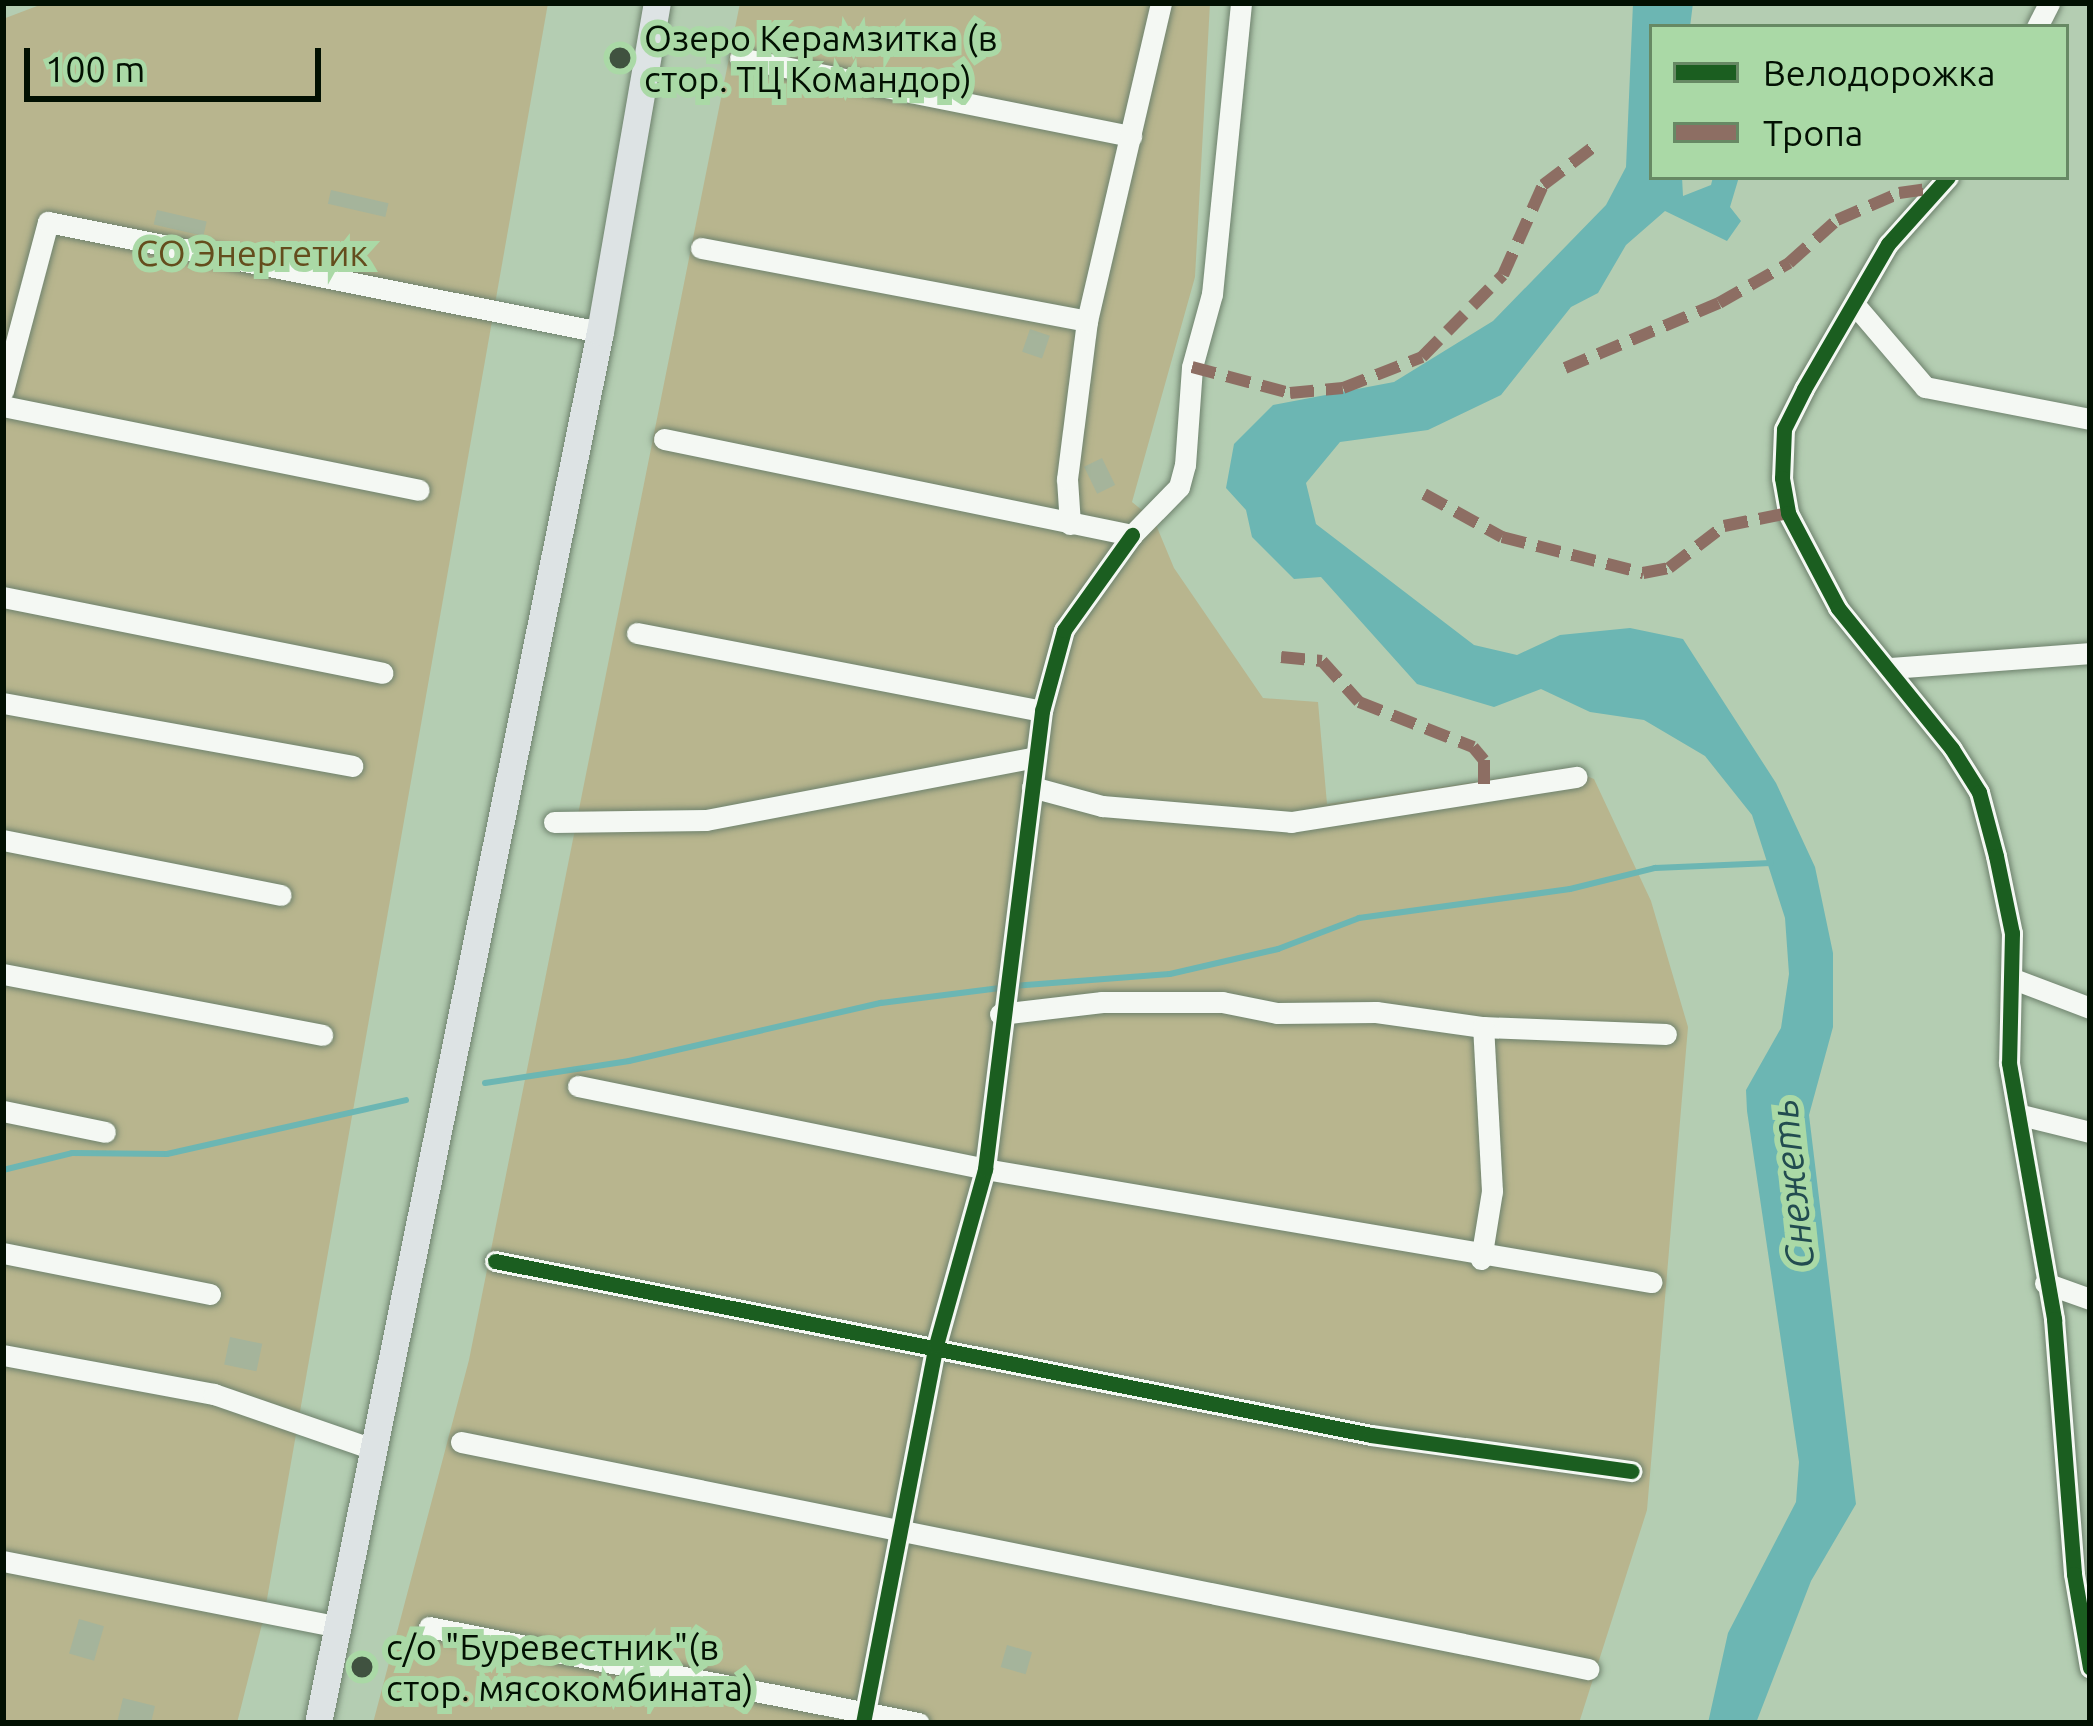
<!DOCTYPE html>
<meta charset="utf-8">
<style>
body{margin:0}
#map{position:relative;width:2093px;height:1726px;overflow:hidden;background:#b4cdb2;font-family:Ubuntu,sans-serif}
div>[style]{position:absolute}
.green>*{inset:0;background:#b8b58e}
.water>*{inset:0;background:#6cb6b3}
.stream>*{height:6px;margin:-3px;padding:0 3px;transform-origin:3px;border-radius:3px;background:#6cb6b3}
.building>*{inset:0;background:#a5b49b;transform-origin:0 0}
.roads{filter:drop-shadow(0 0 3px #6e826d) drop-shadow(0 0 3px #6e826d)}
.minor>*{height:21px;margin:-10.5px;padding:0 10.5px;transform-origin:10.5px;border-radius:10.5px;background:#f4f8f3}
.major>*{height:27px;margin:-13.5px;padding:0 13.5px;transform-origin:13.5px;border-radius:13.5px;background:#dde3e4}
.quiet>*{height:12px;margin-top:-6px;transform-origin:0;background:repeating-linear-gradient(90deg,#8d6e63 0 24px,transparent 0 36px)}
.cycleway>*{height:15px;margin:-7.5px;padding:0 7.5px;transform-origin:7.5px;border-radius:7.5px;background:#1b5e20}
.dots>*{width:33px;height:33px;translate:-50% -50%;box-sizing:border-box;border:6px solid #aad9a6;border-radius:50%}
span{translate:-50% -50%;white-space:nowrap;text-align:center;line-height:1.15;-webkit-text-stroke:12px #aad9a6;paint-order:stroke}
.poi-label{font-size:36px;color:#021002}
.left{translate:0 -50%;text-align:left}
.park-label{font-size:36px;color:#644d1d}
.water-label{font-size:39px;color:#224c50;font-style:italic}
.frame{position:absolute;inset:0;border:6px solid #021002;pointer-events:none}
.legend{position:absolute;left:1649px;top:24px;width:420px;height:156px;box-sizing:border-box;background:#aad9a6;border:3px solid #678964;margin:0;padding:15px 21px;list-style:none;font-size:36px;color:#021002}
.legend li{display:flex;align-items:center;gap:24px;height:60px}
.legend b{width:60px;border:3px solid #678964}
.scale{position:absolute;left:24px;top:48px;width:297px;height:54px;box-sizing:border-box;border:6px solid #021002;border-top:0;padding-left:15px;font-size:36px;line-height:42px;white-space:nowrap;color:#021002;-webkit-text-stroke:9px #aad9a6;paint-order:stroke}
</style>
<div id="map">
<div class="green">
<div style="clip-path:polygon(45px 3px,548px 3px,264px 1616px,237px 1723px,3px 1723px,3px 19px)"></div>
<div style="clip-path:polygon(740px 3px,1210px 3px,1195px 277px,1132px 502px,1154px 520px,1174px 568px,1263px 698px,1318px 702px,1327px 804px,1567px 768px,1594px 779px,1651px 901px,1688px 1027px,1647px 1510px,1579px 1723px,373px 1723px,469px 1360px)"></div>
</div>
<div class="water">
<div style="clip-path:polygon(1633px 3px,1693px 3px,1690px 27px,1652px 27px,1652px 177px,1682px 177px,1683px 196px,1711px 185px,1713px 177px,1739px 177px,1730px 207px,1741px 221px,1727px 241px,1665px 211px,1626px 245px,1598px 293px,1571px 307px,1501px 395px,1428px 430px,1340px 442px,1306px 483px,1316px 524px,1474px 645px,1517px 655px,1560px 635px,1630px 628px,1683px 639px,1776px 783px,1815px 867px,1833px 953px,1833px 1027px,1809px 1115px,1856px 1504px,1811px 1581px,1756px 1723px,1708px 1723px,1728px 1633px,1796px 1502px,1799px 1462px,1747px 1111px,1746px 1090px,1781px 1028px,1789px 974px,1785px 918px,1752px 815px,1705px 756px,1644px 720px,1590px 712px,1541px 689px,1494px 707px,1417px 684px,1321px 577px,1294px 579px,1252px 537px,1246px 510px,1226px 488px,1234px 444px,1273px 405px,1394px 382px,1493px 321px,1606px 205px,1626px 167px)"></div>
</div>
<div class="stream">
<div style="left:1013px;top:986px;width:157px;rotate:-4.4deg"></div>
<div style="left:1170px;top:974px;width:111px;rotate:-13deg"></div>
<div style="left:1278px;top:949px;width:87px;rotate:-20.9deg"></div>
<div style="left:1359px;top:918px;width:213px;rotate:-7.8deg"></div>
<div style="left:1570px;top:889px;width:88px;rotate:-13.9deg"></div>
<div style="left:1655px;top:868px;width:116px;rotate:-2.5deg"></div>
<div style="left:485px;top:1083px;width:146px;rotate:-8.7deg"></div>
<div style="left:629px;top:1061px;width:259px;rotate:-13deg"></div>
<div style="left:881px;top:1003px;width:120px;rotate:-7.2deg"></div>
<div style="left:3px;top:1170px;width:71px;rotate:-13.8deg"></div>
<div style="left:72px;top:1153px;width:95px;rotate:0.6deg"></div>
<div style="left:167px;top:1154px;width:245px;rotate:-12.7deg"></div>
</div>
<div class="building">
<div style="left:331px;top:190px;width:59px;height:14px;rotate:13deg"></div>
<div style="left:157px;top:210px;width:51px;height:15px;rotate:13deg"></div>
<div style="left:1030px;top:329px;width:21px;height:24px;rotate:19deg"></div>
<div style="left:1102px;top:458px;width:30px;height:20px;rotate:64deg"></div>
<div style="left:230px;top:1337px;width:33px;height:28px;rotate:12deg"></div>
<div style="left:79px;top:1619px;width:26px;height:36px;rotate:16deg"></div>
<div style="left:1007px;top:1645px;width:26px;height:23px;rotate:16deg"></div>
<div style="clip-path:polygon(123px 1698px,155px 1706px,151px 1723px,117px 1723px)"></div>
</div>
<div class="roads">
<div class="minor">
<div style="left:2037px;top:27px;width:27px;rotate:-63deg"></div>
<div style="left:740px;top:58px;width:399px;rotate:11.3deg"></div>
<div style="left:1948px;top:177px;width:90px;rotate:131.8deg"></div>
<div style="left:1888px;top:244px;width:168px;rotate:120.1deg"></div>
<div style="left:1804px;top:389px;width:45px;rotate:116.6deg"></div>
<div style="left:1784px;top:429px;width:49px;rotate:92.3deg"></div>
<div style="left:1782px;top:478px;width:36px;rotate:80deg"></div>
<div style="left:1788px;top:513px;width:107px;rotate:62.2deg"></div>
<div style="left:1838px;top:608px;width:181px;rotate:51deg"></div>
<div style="left:1952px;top:749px;width:51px;rotate:57.9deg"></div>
<div style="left:1979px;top:792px;width:66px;rotate:75.1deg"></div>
<div style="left:1996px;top:856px;width:79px;rotate:78.3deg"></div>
<div style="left:2012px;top:933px;width:130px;rotate:91.3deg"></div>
<div style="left:2009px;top:1063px;width:260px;rotate:80deg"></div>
<div style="left:2054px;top:1319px;width:256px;rotate:85.5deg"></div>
<div style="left:2074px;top:1574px;width:95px;rotate:80.3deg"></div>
<div style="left:701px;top:248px;width:393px;rotate:10.7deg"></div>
<div style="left:1855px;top:305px;width:108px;rotate:49.5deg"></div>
<div style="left:1925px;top:387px;width:168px;rotate:11deg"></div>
<div style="left:3px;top:391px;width:175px;rotate:-75.1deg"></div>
<div style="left:48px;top:222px;width:563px;rotate:11.27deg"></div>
<div style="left:3px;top:406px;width:424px;rotate:11.4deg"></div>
<div style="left:664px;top:439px;width:478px;rotate:11.6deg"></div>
<div style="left:1132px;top:535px;width:67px;rotate:-45.6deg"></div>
<div style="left:1179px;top:487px;width:23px;rotate:-75deg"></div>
<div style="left:1185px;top:465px;width:98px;rotate:-85.9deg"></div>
<div style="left:1192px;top:367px;width:76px;rotate:-74.7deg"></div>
<div style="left:1212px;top:294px;width:292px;rotate:-84.3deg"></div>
<div style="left:1070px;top:524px;width:45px;rotate:-93.8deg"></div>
<div style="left:1067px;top:479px;width:159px;rotate:-82.8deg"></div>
<div style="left:1087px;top:321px;width:326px;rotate:-76.9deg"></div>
<div style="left:3px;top:597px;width:387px;rotate:11.3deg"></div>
<div style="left:637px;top:633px;width:412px;rotate:10.9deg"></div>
<div style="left:1891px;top:668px;width:200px;rotate:-4.3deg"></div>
<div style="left:3px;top:703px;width:355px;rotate:10.2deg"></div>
<div style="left:1032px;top:787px;width:73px;rotate:15.2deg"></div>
<div style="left:1102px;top:806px;width:190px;rotate:4.8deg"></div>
<div style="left:1291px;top:822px;width:289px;rotate:-9deg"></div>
<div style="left:554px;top:822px;width:152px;rotate:-0.8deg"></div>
<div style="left:706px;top:820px;width:336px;rotate:-10.8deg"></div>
<div style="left:3px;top:840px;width:283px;rotate:11.2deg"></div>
<div style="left:3px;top:974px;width:325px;rotate:10.8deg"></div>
<div style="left:2011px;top:978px;width:85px;rotate:20.8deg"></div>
<div style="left:1000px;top:1014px;width:103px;rotate:-6.7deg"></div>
<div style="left:1102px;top:1002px;width:120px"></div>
<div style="left:1222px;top:1002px;width:56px;rotate:11.3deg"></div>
<div style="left:1277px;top:1013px;width:99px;rotate:-0.6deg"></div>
<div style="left:1376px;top:1012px;width:108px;rotate:8deg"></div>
<div style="left:1483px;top:1027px;width:183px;rotate:2.2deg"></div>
<div style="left:578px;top:1086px;width:415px;rotate:11.5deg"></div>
<div style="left:985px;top:1169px;width:676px;rotate:9.63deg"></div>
<div style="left:3px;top:1111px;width:104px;rotate:11.6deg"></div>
<div style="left:2021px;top:1115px;width:71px;rotate:13.8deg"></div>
<div style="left:3px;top:1253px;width:211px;rotate:11.2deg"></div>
<div style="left:1481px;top:1259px;width:69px;rotate:-80.8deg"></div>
<div style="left:1492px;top:1191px;width:164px;rotate:-93.1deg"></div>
<div style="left:495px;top:1261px;width:893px;rotate:11.23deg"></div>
<div style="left:1371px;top:1435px;width:263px;rotate:7.9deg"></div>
<div style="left:2045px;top:1283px;width:48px;rotate:19.6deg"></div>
<div style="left:3px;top:1355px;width:215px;rotate:10.5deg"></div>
<div style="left:214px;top:1394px;width:171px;rotate:19.1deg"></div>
<div style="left:461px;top:1442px;width:1150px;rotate:11.39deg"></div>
<div style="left:3px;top:1561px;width:341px;rotate:11.1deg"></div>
<div style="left:429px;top:1627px;width:499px;rotate:11.1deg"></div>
<div style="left:863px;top:1723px;width:385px;rotate:-79.1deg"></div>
<div style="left:936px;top:1345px;width:183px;rotate:-74.4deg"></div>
<div style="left:985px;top:1169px;width:462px;rotate:-82.9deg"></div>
<div style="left:1042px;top:711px;width:84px;rotate:-74.8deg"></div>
<div style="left:1064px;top:630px;width:117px;rotate:-54.4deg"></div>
</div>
<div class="major">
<div style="left:318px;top:1723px;width:1419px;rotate:-78.54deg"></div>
<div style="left:600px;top:332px;width:334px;rotate:-80.2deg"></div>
</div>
</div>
<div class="quiet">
<div style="left:1192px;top:367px;width:101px;rotate:14.9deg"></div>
<div style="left:1290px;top:393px;width:53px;rotate:-5.4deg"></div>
<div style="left:1343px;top:388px;width:85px;rotate:-21.4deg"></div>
<div style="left:1422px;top:357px;width:115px;rotate:-45.4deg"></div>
<div style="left:1503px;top:275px;width:98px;rotate:-66deg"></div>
<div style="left:1543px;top:185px;width:63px;rotate:-37.2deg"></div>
<div style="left:1565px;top:368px;width:167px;rotate:-22.9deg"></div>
<div style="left:1719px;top:303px;width:81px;rotate:-29.7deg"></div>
<div style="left:1789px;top:263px;width:64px;rotate:-41.9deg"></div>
<div style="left:1837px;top:220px;width:68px;rotate:-23.5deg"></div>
<div style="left:1899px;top:193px;width:36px;rotate:-8deg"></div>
<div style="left:1424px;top:494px;width:89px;rotate:28.9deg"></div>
<div style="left:1502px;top:537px;width:146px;rotate:14.3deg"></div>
<div style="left:1643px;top:573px;width:26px;rotate:-11deg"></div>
<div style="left:1669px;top:568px;width:69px;rotate:-37.4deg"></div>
<div style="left:1724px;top:526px;width:65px;rotate:-11.5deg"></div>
<div style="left:1281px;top:657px;width:41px;rotate:5.6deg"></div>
<div style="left:1322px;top:661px;width:55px;rotate:47.9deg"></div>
<div style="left:1359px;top:702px;width:123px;rotate:21.5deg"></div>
<div style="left:1473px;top:747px;width:17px;rotate:50deg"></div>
<div style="left:1484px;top:760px;width:34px;rotate:90deg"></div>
</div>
<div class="cycleway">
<div style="left:1948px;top:177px;width:90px;rotate:131.8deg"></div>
<div style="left:1888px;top:244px;width:168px;rotate:120.1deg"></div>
<div style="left:1804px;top:389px;width:45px;rotate:116.6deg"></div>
<div style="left:1784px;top:429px;width:49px;rotate:92.3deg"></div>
<div style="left:1782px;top:478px;width:36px;rotate:80deg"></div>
<div style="left:1788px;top:513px;width:107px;rotate:62.2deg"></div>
<div style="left:1838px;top:608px;width:181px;rotate:51deg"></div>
<div style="left:1952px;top:749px;width:51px;rotate:57.9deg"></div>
<div style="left:1979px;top:792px;width:66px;rotate:75.1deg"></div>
<div style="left:1996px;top:856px;width:79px;rotate:78.3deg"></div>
<div style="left:2012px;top:933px;width:130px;rotate:91.3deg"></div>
<div style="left:2009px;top:1063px;width:260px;rotate:80deg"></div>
<div style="left:2054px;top:1319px;width:256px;rotate:85.5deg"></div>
<div style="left:2074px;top:1574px;width:95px;rotate:80.3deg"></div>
<div style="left:495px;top:1261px;width:893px;rotate:11.23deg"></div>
<div style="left:1371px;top:1435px;width:263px;rotate:7.9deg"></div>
<div style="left:863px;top:1723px;width:385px;rotate:-79.1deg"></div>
<div style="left:936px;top:1345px;width:183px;rotate:-74.4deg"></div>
<div style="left:985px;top:1169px;width:462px;rotate:-82.9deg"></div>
<div style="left:1042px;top:711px;width:84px;rotate:-74.8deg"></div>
<div style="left:1064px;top:630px;width:117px;rotate:-54.4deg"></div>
</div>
<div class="dots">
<div style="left:620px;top:58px;background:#405240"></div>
<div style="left:362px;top:1667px;background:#405240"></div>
</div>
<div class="poi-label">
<span class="left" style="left:644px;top:58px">Озеро Керамзитка (в<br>стор. ТЦ Командор)</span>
<span class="left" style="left:386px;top:1667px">с/о "Буревестник"(в<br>стор. мясокомбината)</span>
</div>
<div class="park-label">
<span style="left:252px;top:253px">СО Энергетик</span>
</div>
<div class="water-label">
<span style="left:1792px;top:1184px;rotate:-96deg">Снежеть</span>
</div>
<div class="frame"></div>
<ul class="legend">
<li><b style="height:15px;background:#1b5e20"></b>Велодорожка</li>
<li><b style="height:15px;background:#8d6e63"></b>Тропа</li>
</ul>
<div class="scale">100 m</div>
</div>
